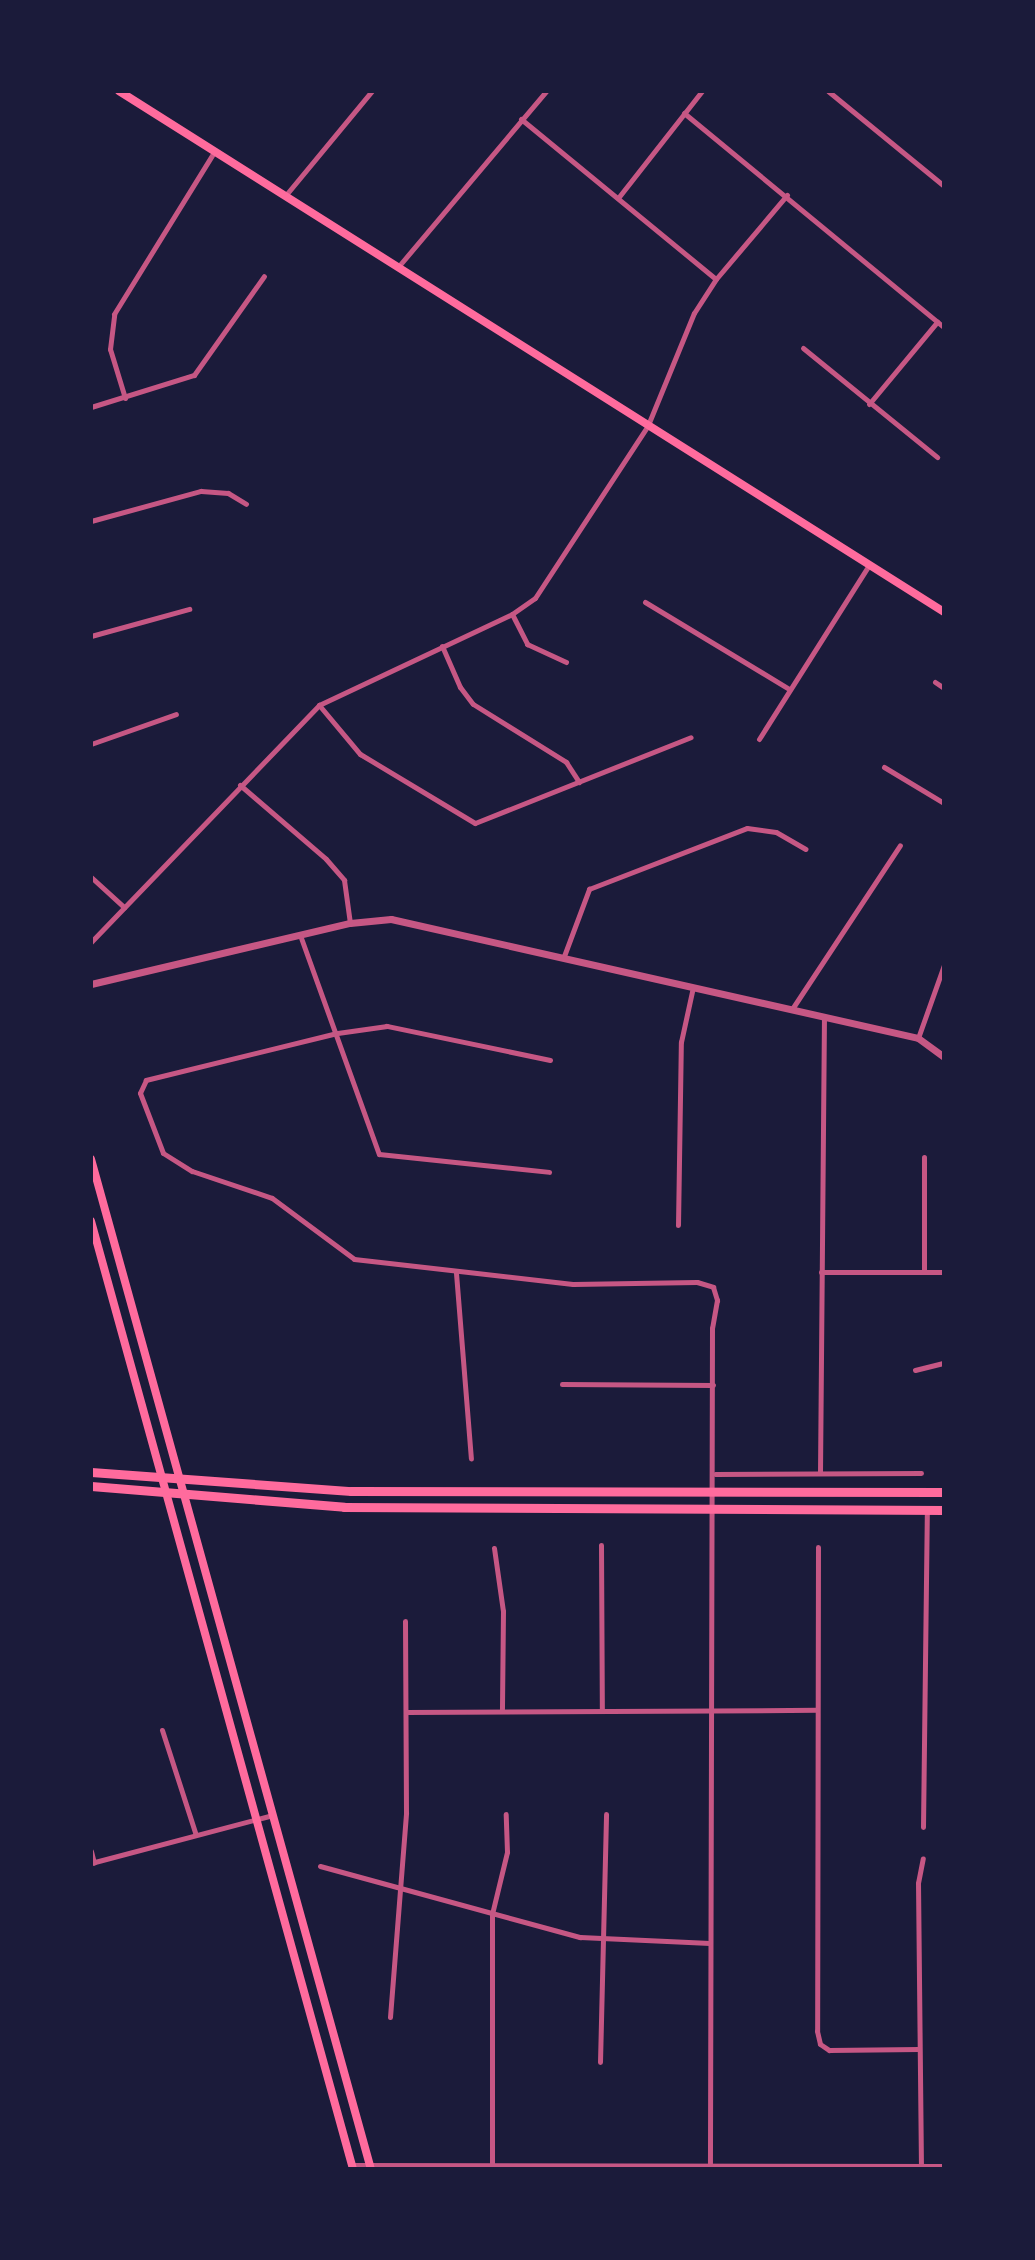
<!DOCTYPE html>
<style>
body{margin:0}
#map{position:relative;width:1035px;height:2260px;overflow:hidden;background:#1b1b3a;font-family:Figtree,sans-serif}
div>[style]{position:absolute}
.minor>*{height:5px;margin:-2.5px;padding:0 2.5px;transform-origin:2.5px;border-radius:2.5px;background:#c65784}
.tertiary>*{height:7px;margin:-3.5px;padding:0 3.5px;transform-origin:3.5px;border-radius:3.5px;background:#c65784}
.secondary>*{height:8px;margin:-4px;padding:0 4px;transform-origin:4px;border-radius:4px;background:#ff6b9d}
.primary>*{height:9px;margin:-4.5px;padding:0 4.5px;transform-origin:4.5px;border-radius:4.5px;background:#ff6b9d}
span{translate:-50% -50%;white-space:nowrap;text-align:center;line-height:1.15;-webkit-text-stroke:5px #1b1b3a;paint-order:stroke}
.frame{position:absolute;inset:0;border:93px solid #1b1b3a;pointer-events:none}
</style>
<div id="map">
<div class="minor">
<div style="left:828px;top:91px;width:150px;rotate:39.3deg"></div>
<div style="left:684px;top:113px;width:337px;rotate:39.5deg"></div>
<div style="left:521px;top:119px;width:252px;rotate:39.4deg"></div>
<div style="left:285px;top:196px;width:136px;rotate:-50.4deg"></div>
<div style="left:618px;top:198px;width:136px;rotate:-51.9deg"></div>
<div style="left:398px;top:267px;width:230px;rotate:-49.9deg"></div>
<div style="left:803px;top:348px;width:173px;rotate:39.1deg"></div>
<div style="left:125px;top:398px;width:51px;rotate:-107deg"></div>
<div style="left:110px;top:349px;width:35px;rotate:-83deg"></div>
<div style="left:114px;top:314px;width:190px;rotate:-58.3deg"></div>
<div style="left:869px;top:404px;width:107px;rotate:-50.3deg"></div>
<div style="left:91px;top:407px;width:108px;rotate:-17.3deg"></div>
<div style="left:194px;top:375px;width:121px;rotate:-54.7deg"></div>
<div style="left:91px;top:521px;width:114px;rotate:-15.3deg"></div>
<div style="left:201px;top:491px;width:27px;rotate:4deg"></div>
<div style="left:228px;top:493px;width:21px;rotate:31deg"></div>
<div style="left:645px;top:602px;width:168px;rotate:31.1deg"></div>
<div style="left:512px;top:614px;width:34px;rotate:63deg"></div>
<div style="left:527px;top:644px;width:43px;rotate:24.8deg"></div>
<div style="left:91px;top:636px;width:102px;rotate:-15.4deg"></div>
<div style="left:442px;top:646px;width:45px;rotate:66.3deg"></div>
<div style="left:460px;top:687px;width:21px;rotate:53deg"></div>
<div style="left:473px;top:704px;width:110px;rotate:31.9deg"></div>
<div style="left:566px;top:762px;width:24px;rotate:57deg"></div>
<div style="left:935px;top:682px;width:11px;rotate:34deg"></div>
<div style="left:319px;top:705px;width:64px;rotate:50.1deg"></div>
<div style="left:360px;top:754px;width:134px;rotate:31deg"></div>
<div style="left:475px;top:823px;width:232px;rotate:-21.7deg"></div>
<div style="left:759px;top:739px;width:206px;rotate:-57.7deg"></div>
<div style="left:91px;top:744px;width:90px;rotate:-19.4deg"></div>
<div style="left:884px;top:767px;width:70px;rotate:31deg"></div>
<div style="left:240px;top:785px;width:113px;rotate:40.7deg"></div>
<div style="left:326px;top:859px;width:28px;rotate:49deg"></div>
<div style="left:344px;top:880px;width:43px;rotate:82.1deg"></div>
<div style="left:91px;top:877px;width:45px;rotate:42.3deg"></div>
<div style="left:300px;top:935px;width:233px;rotate:70.2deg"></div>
<div style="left:379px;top:1154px;width:171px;rotate:6deg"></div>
<div style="left:91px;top:942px;width:329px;rotate:-46.1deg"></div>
<div style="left:319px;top:705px;width:213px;rotate:-25.2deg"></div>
<div style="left:512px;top:614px;width:28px;rotate:-35deg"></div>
<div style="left:535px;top:598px;width:207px;rotate:-56.8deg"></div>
<div style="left:648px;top:425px;width:121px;rotate:-67.7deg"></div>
<div style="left:694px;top:313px;width:40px;rotate:-57.1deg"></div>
<div style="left:716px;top:279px;width:110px;rotate:-49.8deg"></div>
<div style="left:564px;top:956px;width:72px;rotate:-69.5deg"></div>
<div style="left:589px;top:889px;width:169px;rotate:-21.1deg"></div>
<div style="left:747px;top:828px;width:29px;rotate:8deg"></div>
<div style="left:776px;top:832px;width:34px;rotate:30deg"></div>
<div style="left:792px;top:1009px;width:196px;rotate:-56.6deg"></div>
<div style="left:918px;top:1038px;width:77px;rotate:-70.4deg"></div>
<div style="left:550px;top:1060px;width:167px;rotate:-168.2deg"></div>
<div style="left:387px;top:1026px;width:50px;rotate:172deg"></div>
<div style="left:337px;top:1033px;width:197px;rotate:166.2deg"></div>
<div style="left:146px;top:1080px;width:14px;rotate:115deg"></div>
<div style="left:140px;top:1093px;width:64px;rotate:69deg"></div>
<div style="left:163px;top:1153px;width:34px;rotate:32deg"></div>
<div style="left:192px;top:1171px;width:84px;rotate:18.6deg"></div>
<div style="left:272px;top:1198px;width:102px;rotate:36.6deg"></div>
<div style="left:354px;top:1259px;width:220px;rotate:6.5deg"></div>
<div style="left:573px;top:1284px;width:124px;rotate:-0.9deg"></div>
<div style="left:697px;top:1282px;width:17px;rotate:17deg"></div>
<div style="left:713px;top:1287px;width:14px;rotate:73deg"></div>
<div style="left:717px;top:1300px;width:28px;rotate:100deg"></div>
<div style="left:712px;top:1328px;width:838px;rotate:90.14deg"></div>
<div style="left:678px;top:1225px;width:183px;rotate:-89.1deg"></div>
<div style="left:681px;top:1042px;width:56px;rotate:-77.7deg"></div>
<div style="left:821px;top:1272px;width:123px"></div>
<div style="left:924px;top:1272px;width:115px;rotate:-90deg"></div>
<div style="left:456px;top:1273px;width:186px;rotate:85.4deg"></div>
<div style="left:915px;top:1370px;width:30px;rotate:-14deg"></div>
<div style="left:562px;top:1384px;width:151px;rotate:0.4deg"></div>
<div style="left:820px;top:1473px;width:456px;rotate:-89.5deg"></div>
<div style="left:715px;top:1474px;width:206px;rotate:-0.3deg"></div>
<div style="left:601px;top:1545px;width:164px;rotate:89.7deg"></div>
<div style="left:818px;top:1547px;width:484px;rotate:90.1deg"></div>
<div style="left:817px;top:2031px;width:13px;rotate:77deg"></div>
<div style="left:820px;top:2044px;width:11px;rotate:34deg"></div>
<div style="left:829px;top:2050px;width:90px;rotate:-0.6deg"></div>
<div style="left:494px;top:1548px;width:64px;rotate:81.9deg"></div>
<div style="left:503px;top:1611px;width:98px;rotate:90.6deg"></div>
<div style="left:406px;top:1712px;width:411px;rotate:-0.3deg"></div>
<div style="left:162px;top:1730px;width:110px;rotate:72.1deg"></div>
<div style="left:923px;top:1827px;width:317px;rotate:-89.3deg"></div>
<div style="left:91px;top:1851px;width:12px;rotate:76deg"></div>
<div style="left:91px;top:1863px;width:188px;rotate:-14.8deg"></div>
<div style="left:320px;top:1866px;width:270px;rotate:15.3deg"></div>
<div style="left:580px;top:1937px;width:130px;rotate:2.6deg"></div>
<div style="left:390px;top:2017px;width:205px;rotate:-85.5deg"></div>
<div style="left:406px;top:1813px;width:192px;rotate:-90.3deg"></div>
<div style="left:600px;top:2062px;width:248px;rotate:-88.6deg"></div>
<div style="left:492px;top:2166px;width:252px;rotate:-90deg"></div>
<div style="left:492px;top:1914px;width:64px;rotate:-76.4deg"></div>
<div style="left:507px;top:1852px;width:38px;rotate:-92deg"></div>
<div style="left:921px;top:2169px;width:286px;rotate:-90.6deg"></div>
<div style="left:918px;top:1883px;width:25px;rotate:-79deg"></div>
</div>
<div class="tertiary">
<div style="left:91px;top:984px;width:266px;rotate:-13.3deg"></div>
<div style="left:350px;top:923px;width:41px;rotate:-5.6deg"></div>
<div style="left:391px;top:919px;width:540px;rotate:12.72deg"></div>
<div style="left:918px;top:1038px;width:32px;rotate:36deg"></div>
<div style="left:352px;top:2166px;width:592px;rotate:0.1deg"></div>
</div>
<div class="secondary">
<div style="left:119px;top:91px;width:976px;rotate:32.27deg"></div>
<div style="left:91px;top:1159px;width:1048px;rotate:74.51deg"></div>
<div style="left:91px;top:1221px;width:984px;rotate:74.55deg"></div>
</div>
<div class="primary">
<div style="left:91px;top:1472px;width:261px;rotate:4.2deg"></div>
<div style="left:351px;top:1491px;width:593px;rotate:0.1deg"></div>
<div style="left:91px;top:1486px;width:254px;rotate:4.7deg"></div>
<div style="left:344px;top:1507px;width:600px;rotate:0.29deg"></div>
</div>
<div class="frame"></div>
</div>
